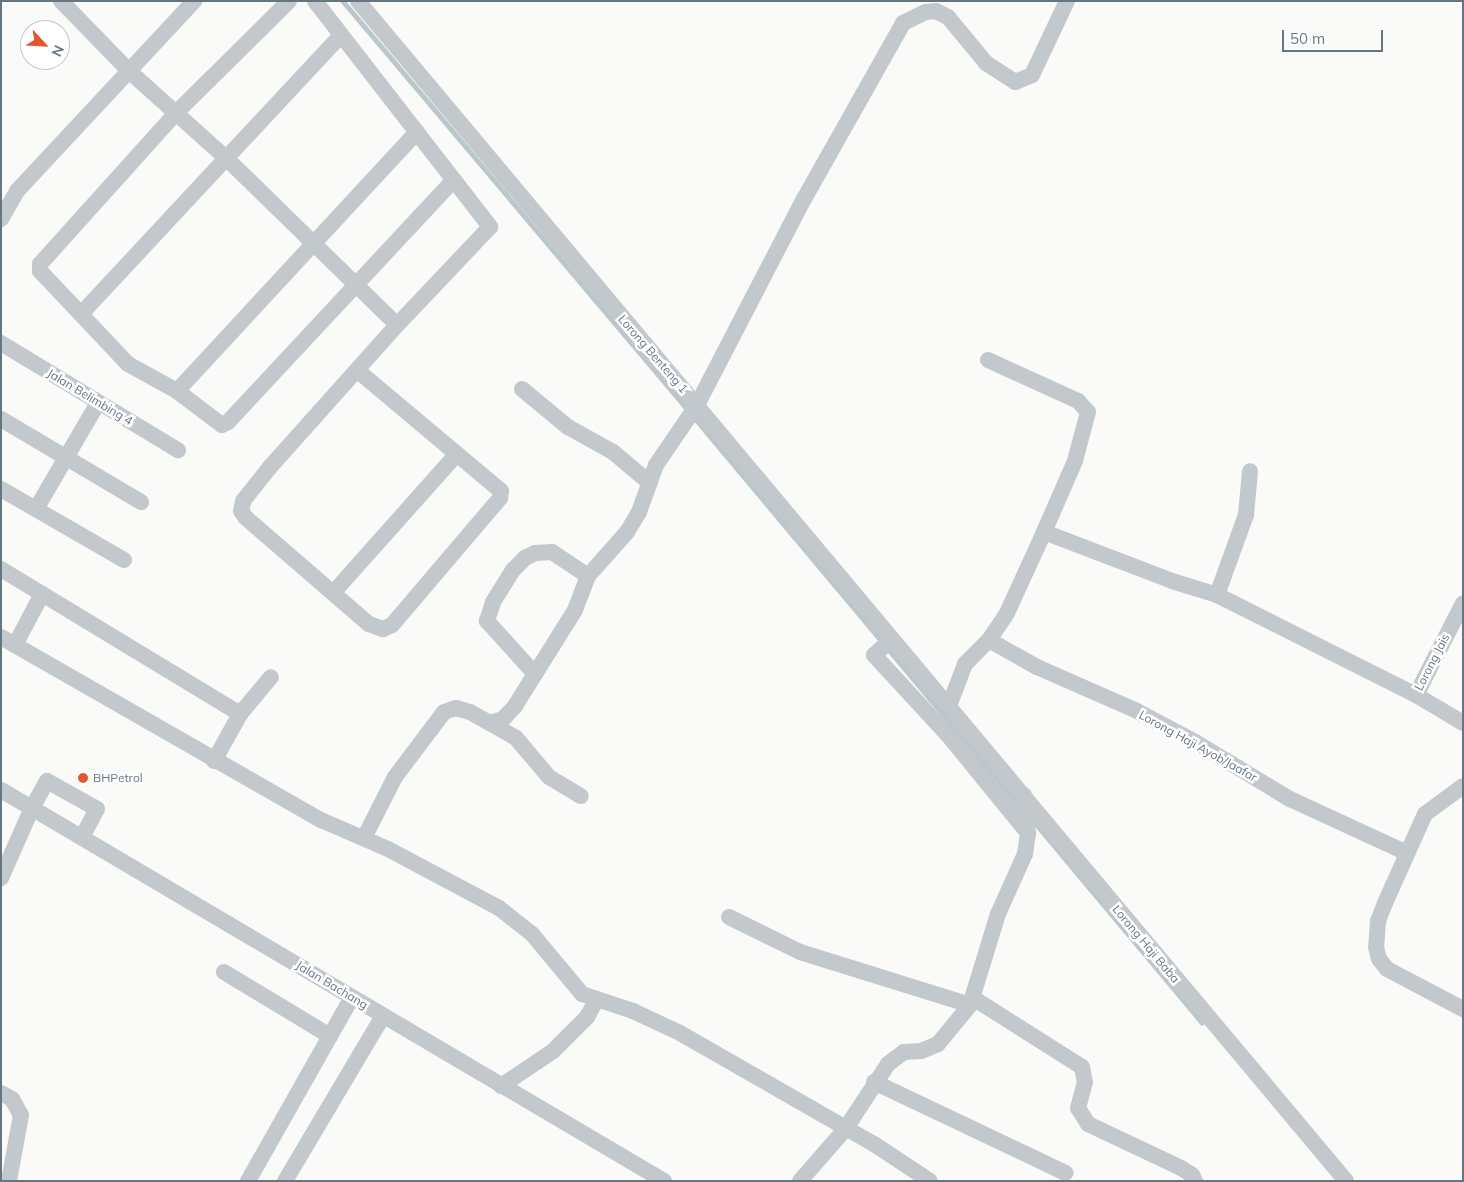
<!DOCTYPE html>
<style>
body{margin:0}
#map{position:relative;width:1464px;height:1182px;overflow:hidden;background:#fafaf8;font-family:Mulish,sans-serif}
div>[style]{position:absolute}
.stream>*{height:4.5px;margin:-2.25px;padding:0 2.25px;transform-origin:2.25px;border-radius:2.25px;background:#bbc7cb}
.minor>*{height:16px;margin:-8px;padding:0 8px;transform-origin:8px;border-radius:8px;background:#c3c8cc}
.dots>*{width:14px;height:14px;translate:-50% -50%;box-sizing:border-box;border:2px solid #fff;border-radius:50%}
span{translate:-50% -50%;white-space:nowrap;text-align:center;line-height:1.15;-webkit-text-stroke:5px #fff;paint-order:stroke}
.street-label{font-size:12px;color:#657683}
.poi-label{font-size:12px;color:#657683}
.left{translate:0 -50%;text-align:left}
.frame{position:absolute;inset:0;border:2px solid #657683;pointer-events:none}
.north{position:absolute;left:20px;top:20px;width:50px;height:50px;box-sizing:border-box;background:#fff;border:1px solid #c1c8cd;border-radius:50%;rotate:115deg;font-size:14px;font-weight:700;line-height:20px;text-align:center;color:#657683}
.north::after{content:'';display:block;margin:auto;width:18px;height:22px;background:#e4572e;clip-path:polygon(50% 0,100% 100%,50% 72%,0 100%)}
.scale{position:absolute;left:1282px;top:30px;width:101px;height:22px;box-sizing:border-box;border:2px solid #657683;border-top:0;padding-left:6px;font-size:15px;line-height:18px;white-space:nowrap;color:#657683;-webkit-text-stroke:4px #fff;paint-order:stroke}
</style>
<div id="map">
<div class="stream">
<div style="left:343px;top:1px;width:536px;rotate:49.84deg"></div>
<div style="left:694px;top:417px;width:508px;rotate:50.04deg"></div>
<div style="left:1032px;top:819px;width:265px;rotate:50.1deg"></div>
</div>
<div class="minor">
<div style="left:61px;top:1px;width:98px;rotate:45.8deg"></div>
<div style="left:129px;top:71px;width:129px;rotate:41.9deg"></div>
<div style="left:225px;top:157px;width:240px;rotate:44.3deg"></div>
<div style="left:289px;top:1px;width:159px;rotate:135.3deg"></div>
<div style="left:176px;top:113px;width:203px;rotate:132deg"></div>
<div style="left:40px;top:264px;width:7px;rotate:90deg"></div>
<div style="left:40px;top:271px;width:128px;rotate:46.6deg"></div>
<div style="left:128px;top:364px;width:56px;rotate:28.9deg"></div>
<div style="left:177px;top:391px;width:56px;rotate:37.1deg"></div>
<div style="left:222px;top:425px;width:7px;rotate:-27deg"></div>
<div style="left:228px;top:422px;width:331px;rotate:-47deg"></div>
<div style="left:315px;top:1px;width:286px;rotate:52.2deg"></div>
<div style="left:490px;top:227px;width:135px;rotate:133.5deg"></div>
<div style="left:397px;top:325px;width:191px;rotate:131.8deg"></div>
<div style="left:270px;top:467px;width:43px;rotate:128.5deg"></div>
<div style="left:243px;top:501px;width:10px;rotate:101deg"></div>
<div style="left:241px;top:511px;width:9px;rotate:54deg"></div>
<div style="left:246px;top:518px;width:162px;rotate:40.8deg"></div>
<div style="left:369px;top:624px;width:15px;rotate:20deg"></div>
<div style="left:383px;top:629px;width:10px;rotate:-24deg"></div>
<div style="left:392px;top:625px;width:167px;rotate:-49.6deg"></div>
<div style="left:500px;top:498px;width:7px;rotate:-82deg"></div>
<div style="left:501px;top:491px;width:188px;rotate:-140deg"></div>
<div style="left:358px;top:1px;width:1539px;rotate:50.06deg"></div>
<div style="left:1px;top:219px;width:32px;rotate:-60deg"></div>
<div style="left:17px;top:191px;width:260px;rotate:-47deg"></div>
<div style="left:81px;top:314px;width:381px;rotate:-47deg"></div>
<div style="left:1px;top:343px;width:207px;rotate:31.2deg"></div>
<div style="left:988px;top:360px;width:99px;rotate:24.5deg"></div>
<div style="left:1078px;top:401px;width:15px;rotate:48deg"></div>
<div style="left:1088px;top:412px;width:51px;rotate:104.9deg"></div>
<div style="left:1075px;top:461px;width:77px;rotate:113.6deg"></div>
<div style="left:522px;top:389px;width:60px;rotate:39.6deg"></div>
<div style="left:568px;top:427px;width:51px;rotate:29.1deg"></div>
<div style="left:613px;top:452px;width:48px;rotate:40deg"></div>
<div style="left:177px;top:391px;width:353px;rotate:-47.2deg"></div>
<div style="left:1px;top:419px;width:163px;rotate:30.7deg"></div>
<div style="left:1px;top:489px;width:142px;rotate:30deg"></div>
<div style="left:36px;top:509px;width:123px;rotate:-59.7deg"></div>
<div style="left:1px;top:569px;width:280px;rotate:31.2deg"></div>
<div style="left:333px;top:593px;width:186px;rotate:-48.3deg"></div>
<div style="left:1217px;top:595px;width:85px;rotate:-70.1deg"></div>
<div style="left:1246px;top:515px;width:44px;rotate:-84.8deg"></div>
<div style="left:1px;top:637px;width:369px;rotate:29.8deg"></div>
<div style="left:321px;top:820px;width:73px;rotate:23.4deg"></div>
<div style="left:388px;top:849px;width:126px;rotate:28deg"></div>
<div style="left:499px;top:908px;width:42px;rotate:38.2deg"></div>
<div style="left:532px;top:934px;width:78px;rotate:50.2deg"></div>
<div style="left:582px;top:994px;width:54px;rotate:18.4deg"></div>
<div style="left:633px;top:1011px;width:52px;rotate:25.1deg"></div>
<div style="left:680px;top:1033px;width:224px;rotate:29.8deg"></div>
<div style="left:874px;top:1144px;width:67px;rotate:33.5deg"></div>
<div style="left:892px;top:639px;width:24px;rotate:138deg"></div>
<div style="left:874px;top:655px;width:108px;rotate:47.3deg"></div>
<div style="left:947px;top:734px;width:128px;rotate:50.7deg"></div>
<div style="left:989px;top:640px;width:55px;rotate:29.4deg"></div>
<div style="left:1037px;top:667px;width:107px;rotate:23.7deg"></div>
<div style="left:1135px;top:710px;width:70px;rotate:28deg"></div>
<div style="left:1197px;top:743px;width:109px;rotate:31.1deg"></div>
<div style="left:1290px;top:799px;width:129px;rotate:24.8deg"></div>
<div style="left:15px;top:645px;width:58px;rotate:-62.1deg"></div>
<div style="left:535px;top:674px;width:72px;rotate:-132.2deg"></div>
<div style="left:487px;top:621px;width:20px;rotate:-72deg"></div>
<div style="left:493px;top:602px;width:38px;rotate:-58deg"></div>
<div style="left:513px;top:570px;width:17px;rotate:-45deg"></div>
<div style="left:525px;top:558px;width:11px;rotate:-27deg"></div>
<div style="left:535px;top:553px;width:17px;rotate:-3deg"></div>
<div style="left:552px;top:552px;width:43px;rotate:33.7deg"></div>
<div style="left:1416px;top:695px;width:103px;rotate:-62.9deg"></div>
<div style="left:949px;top:706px;width:45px;rotate:-69.1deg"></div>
<div style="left:965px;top:664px;width:34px;rotate:-45deg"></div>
<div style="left:989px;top:640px;width:32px;rotate:-56deg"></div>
<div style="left:1007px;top:613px;width:89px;rotate:-65.4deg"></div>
<div style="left:1044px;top:532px;width:137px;rotate:20.9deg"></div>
<div style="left:1172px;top:581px;width:47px;rotate:17.3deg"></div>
<div style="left:1217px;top:595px;width:223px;rotate:26.7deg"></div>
<div style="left:1416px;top:695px;width:55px;rotate:30.8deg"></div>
<div style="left:490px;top:723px;width:30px;rotate:30deg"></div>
<div style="left:516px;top:738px;width:51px;rotate:49.8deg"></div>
<div style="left:549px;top:777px;width:37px;rotate:31deg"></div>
<div style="left:214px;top:761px;width:54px;rotate:-61deg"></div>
<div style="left:240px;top:714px;width:48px;rotate:-50deg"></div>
<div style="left:1463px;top:786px;width:47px;rotate:143.6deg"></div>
<div style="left:1425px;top:814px;width:98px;rotate:114.2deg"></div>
<div style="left:1385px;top:903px;width:19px;rotate:111deg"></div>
<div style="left:1378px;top:921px;width:26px;rotate:94deg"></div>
<div style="left:1376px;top:947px;width:12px;rotate:76deg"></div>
<div style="left:1379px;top:959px;width:13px;rotate:51deg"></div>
<div style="left:1387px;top:969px;width:86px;rotate:27.8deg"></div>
<div style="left:1px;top:790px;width:770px;rotate:30.53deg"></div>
<div style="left:364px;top:838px;width:68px;rotate:-63.1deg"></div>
<div style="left:395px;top:777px;width:81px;rotate:-53deg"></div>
<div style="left:444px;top:712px;width:13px;rotate:-18deg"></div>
<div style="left:456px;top:708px;width:15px;rotate:16deg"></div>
<div style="left:470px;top:712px;width:23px;rotate:29deg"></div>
<div style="left:490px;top:723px;width:14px;rotate:-17deg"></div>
<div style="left:503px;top:719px;width:18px;rotate:-47deg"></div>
<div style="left:515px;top:706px;width:113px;rotate:-58deg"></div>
<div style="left:575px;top:610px;width:36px;rotate:-69deg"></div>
<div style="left:588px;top:576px;width:59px;rotate:-48.4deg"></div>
<div style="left:627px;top:532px;width:23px;rotate:-59deg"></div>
<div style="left:639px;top:512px;width:50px;rotate:-70.1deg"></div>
<div style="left:656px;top:465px;width:73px;rotate:-55.7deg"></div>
<div style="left:697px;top:405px;width:232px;rotate:-62.6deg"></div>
<div style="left:804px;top:199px;width:202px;rotate:-60.6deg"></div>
<div style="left:903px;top:23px;width:25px;rotate:-26deg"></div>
<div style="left:926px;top:12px;width:10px;rotate:-6deg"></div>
<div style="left:936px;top:11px;width:13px;rotate:27deg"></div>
<div style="left:948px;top:17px;width:60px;rotate:50.4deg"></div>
<div style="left:986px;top:63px;width:35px;rotate:33deg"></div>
<div style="left:1015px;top:82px;width:18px;rotate:-22deg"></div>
<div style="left:1032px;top:75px;width:82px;rotate:-64.7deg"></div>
<div style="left:1px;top:878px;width:77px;rotate:-66.1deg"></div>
<div style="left:32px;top:808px;width:31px;rotate:-61deg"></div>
<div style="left:47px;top:781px;width:57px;rotate:29.2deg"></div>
<div style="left:97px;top:809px;width:32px;rotate:118deg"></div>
<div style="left:729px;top:917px;width:79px;rotate:26.2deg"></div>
<div style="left:800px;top:952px;width:178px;rotate:17.3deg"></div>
<div style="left:224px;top:972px;width:124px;rotate:31.1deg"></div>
<div style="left:973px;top:998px;width:129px;rotate:32.3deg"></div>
<div style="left:1082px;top:1067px;width:15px;rotate:79deg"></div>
<div style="left:1085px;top:1082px;width:27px;rotate:105deg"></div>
<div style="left:1078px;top:1108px;width:19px;rotate:58deg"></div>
<div style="left:1088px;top:1124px;width:103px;rotate:25.3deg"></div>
<div style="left:1181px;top:1168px;width:13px;rotate:32deg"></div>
<div style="left:1192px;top:1175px;width:7px;rotate:63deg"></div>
<div style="left:874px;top:1082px;width:212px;rotate:25.4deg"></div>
<div style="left:501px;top:1086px;width:63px;rotate:-33.9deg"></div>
<div style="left:553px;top:1051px;width:48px;rotate:-45deg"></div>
<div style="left:587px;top:1017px;width:18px;rotate:-61deg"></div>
<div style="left:1px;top:1093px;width:13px;rotate:29deg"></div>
<div style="left:12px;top:1099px;width:18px;rotate:61deg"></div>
<div style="left:21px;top:1115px;width:67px;rotate:100.3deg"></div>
<div style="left:248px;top:1181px;width:211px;rotate:-60.5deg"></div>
<div style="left:285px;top:1181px;width:192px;rotate:-59.3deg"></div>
<div style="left:800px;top:1181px;width:70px;rotate:-49deg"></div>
<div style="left:846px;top:1128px;width:77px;rotate:-56.7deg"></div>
<div style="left:888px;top:1064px;width:20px;rotate:-37deg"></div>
<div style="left:904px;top:1052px;width:17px;rotate:-3deg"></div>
<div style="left:921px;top:1051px;width:18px;rotate:-22deg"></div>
<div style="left:938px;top:1044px;width:50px;rotate:-50.6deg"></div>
<div style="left:970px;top:1005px;width:95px;rotate:-72.9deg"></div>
<div style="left:998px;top:914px;width:66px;rotate:-65.8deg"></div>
<div style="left:1025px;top:854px;width:21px;rotate:-82deg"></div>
<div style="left:1028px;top:833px;width:38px;rotate:-96deg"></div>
</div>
<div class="dots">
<div style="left:83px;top:778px;background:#e4572e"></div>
</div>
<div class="street-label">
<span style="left:653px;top:354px;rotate:49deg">Lorong Benteng 1</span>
<span style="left:90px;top:397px;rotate:31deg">Jalan Belimbing 4</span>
<span style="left:1432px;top:662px;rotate:-63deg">Lorong Jais</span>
<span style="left:1198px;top:746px;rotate:29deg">Lorong Haji Ayob/Jaafar</span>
<span style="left:1146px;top:944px;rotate:50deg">Lorong Haji Baba</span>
<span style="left:332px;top:985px;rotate:31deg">Jalan Bachang</span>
</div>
<div class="poi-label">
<span class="left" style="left:93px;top:778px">BHPetrol</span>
</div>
<div class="frame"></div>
<div class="north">N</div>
<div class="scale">50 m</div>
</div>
